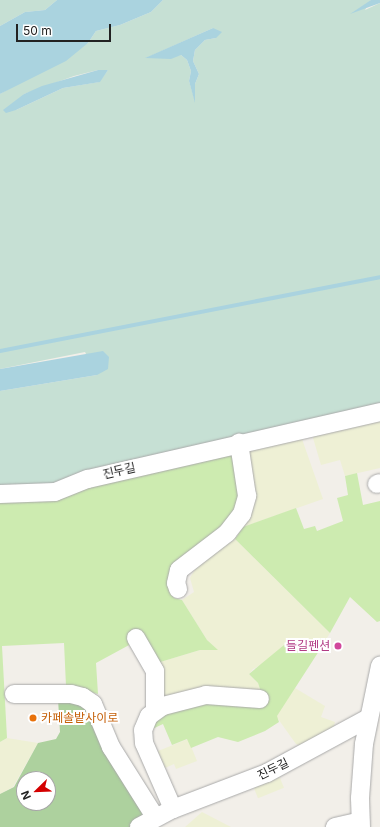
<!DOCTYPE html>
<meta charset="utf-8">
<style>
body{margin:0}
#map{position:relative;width:380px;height:827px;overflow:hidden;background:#f2efe9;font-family:Inter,"Noto Sans KR",sans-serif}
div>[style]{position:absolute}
.farmland>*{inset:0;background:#eef0d5;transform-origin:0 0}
.grass>*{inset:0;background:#cdebb0}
.forest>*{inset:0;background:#add19e}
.wetland>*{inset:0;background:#c6e0d4}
.water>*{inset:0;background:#aad3df}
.stream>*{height:4px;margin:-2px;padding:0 2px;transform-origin:2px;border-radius:2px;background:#aad3df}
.roads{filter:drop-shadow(0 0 1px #a9a9a9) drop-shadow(0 0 1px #a9a9a9)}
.minor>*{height:18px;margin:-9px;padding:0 9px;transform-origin:9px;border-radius:9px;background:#fff}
.dots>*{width:11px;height:11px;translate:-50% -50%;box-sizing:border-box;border:2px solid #fff;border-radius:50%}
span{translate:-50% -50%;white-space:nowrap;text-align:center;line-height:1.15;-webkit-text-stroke:4px #fff;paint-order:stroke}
.street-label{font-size:12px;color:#222}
.hotel-label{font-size:12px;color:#b23c85}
.right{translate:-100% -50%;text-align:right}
.food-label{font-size:12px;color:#c56008}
.left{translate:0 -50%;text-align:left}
.north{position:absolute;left:16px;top:771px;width:40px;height:40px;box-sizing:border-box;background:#fff;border:1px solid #a7a7a7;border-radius:50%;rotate:247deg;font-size:11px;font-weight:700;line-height:16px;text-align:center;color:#222}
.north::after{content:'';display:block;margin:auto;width:14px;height:18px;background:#d40000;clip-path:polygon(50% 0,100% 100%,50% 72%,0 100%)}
.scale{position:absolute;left:16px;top:24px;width:95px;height:18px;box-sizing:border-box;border:2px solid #222;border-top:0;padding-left:5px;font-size:12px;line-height:14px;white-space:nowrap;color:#222;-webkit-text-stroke:3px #fff;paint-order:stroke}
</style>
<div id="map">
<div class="farmland">
<div style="clip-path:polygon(380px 419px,380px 468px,345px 476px,340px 460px,321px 465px,313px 438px,315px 434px)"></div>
<div style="clip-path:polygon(302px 439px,323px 499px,243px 527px,249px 513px,249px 450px)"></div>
<div style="clip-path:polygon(235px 539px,330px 633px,319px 651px,291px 651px,284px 645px,266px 662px,253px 669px,249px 674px,258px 683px,261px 692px,166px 699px,162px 694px,164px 678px,157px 663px,200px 650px,217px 650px,207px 640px,182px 600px,194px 592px,190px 578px,198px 564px)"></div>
<div style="clip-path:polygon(295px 688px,325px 706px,321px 717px,335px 722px,332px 733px,304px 747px,296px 744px,276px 716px)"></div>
<div style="clip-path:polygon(7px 738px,38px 743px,13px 787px,0 794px,0 742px)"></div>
<div style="clip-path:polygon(188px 739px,197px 761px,176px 769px,174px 764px,165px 768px,158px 751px)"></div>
<div style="left:278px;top:773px;width:16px;height:28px;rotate:68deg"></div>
<div style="clip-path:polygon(202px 812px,231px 827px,185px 827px)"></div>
</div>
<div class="grass">
<div style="clip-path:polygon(234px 453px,243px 496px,234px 521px,174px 565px,168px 577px,169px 589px,174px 598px,182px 600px,207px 640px,218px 650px,200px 650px,157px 663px,131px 644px,96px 663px,98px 694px,66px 686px,64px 643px,2px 646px,7px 738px,0 742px,0 501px)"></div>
<div style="clip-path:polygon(357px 473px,363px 505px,380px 501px,380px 621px,377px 622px,350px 597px,330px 633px,235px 539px,243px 527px,296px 508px,304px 529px,315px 526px,317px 531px,343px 521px,337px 498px,348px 495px,345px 476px)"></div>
<div style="clip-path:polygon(284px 645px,291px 651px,319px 651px,277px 716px,279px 722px,265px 731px,238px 742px,218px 737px,191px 748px,187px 739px,172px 745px,163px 724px,148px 731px,161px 713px,261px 692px,258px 683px,249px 674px)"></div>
</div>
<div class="forest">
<div style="clip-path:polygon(evenodd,58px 699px,84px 701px,147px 812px,134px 827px,0 827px,0 794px,14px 787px,38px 743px,56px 739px,60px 732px,58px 699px,24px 779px,48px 779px,48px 803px,24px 803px,24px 779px)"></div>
</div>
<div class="wetland">
<div style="clip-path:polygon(0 0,57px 0,45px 10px,25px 12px,0 26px)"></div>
<div style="clip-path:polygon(evenodd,163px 0,371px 0,365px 10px,380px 3px,380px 407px,57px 486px,0 490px,0 391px,97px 375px,85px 352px,0 369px,0 94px,88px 43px,96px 31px,120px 25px,151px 12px,163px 0,213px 28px,216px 38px,205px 40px,195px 50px,193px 61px,199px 74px,195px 84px,195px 101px,189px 81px,191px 71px,187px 60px,181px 55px,146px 58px,213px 28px,163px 0,98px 70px,108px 70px,99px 82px,63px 88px,16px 110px,24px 94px,74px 76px,98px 70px)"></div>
</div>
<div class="water">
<div style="clip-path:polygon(57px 0,163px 0,151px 12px,120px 25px,96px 31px,88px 43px,66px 61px,0 94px,0 26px,25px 12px,45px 10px)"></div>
<div style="clip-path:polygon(371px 0,380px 0,380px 3px,350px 14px)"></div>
<div style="clip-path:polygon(213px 28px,222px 32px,216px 38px,205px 40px,195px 50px,193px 61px,199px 74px,195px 84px,195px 103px,189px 81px,191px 71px,187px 60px,181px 55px,171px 59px,145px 58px)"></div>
<div style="clip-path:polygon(98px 70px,108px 70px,100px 82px,63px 88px,16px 110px,6px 113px,3px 110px,24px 94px,42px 86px)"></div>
<div style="clip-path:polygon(103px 351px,109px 357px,108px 369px,97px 375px,0 391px,0 369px)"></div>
</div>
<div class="stream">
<div style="left:0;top:351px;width:387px;rotate:-11deg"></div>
</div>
<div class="roads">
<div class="minor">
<div style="left:377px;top:484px;width:3px;rotate:-18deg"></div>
<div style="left:0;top:494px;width:55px;rotate:-2.1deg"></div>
<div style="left:55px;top:492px;width:35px;rotate:-22deg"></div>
<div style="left:88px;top:479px;width:300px;rotate:-12.9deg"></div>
<div style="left:178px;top:589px;width:6px;rotate:-108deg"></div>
<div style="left:176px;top:583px;width:13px;rotate:-77deg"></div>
<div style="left:179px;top:570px;width:61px;rotate:-37.6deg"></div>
<div style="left:227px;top:533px;width:24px;rotate:-52deg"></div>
<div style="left:242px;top:514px;width:19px;rotate:-74deg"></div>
<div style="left:247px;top:496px;width:54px;rotate:-98.6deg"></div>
<div style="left:136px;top:638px;width:38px;rotate:60deg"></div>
<div style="left:155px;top:671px;width:39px;rotate:90deg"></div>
<div style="left:14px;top:694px;width:57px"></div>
<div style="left:71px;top:694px;width:12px;rotate:14deg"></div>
<div style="left:83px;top:697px;width:12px;rotate:35deg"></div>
<div style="left:93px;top:704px;width:47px;rotate:67.3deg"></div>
<div style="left:111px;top:747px;width:83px;rotate:57.8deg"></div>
<div style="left:173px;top:809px;width:72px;rotate:-113.7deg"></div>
<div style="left:144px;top:743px;width:13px;rotate:-94deg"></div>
<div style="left:143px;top:730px;width:15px;rotate:-67deg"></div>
<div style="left:149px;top:716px;width:17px;rotate:-36deg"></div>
<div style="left:163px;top:706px;width:44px;rotate:-14.3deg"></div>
<div style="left:206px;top:695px;width:54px;rotate:4.2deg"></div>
<div style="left:139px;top:827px;width:38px;rotate:-28deg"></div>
<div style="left:173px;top:809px;width:101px;rotate:-21deg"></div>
<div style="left:267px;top:773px;width:114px;rotate:-28.4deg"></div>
<div style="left:335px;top:827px;width:26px;rotate:-13deg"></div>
<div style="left:361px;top:827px;width:29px;rotate:-92deg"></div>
<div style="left:360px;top:798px;width:54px;rotate:-85.8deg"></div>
<div style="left:364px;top:744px;width:80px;rotate:-78.4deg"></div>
</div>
</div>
<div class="dots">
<div style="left:338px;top:646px;background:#d1479c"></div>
<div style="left:33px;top:718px;background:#e8710a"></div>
</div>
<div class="street-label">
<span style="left:119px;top:471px;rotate:-13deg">진두길</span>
<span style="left:273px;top:769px;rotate:-26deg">진두길</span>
</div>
<div class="hotel-label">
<span class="right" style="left:330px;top:646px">들길펜션</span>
</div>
<div class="food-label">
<span class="left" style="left:41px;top:718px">카페솔밭사이로</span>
</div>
<div class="north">N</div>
<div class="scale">50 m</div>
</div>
